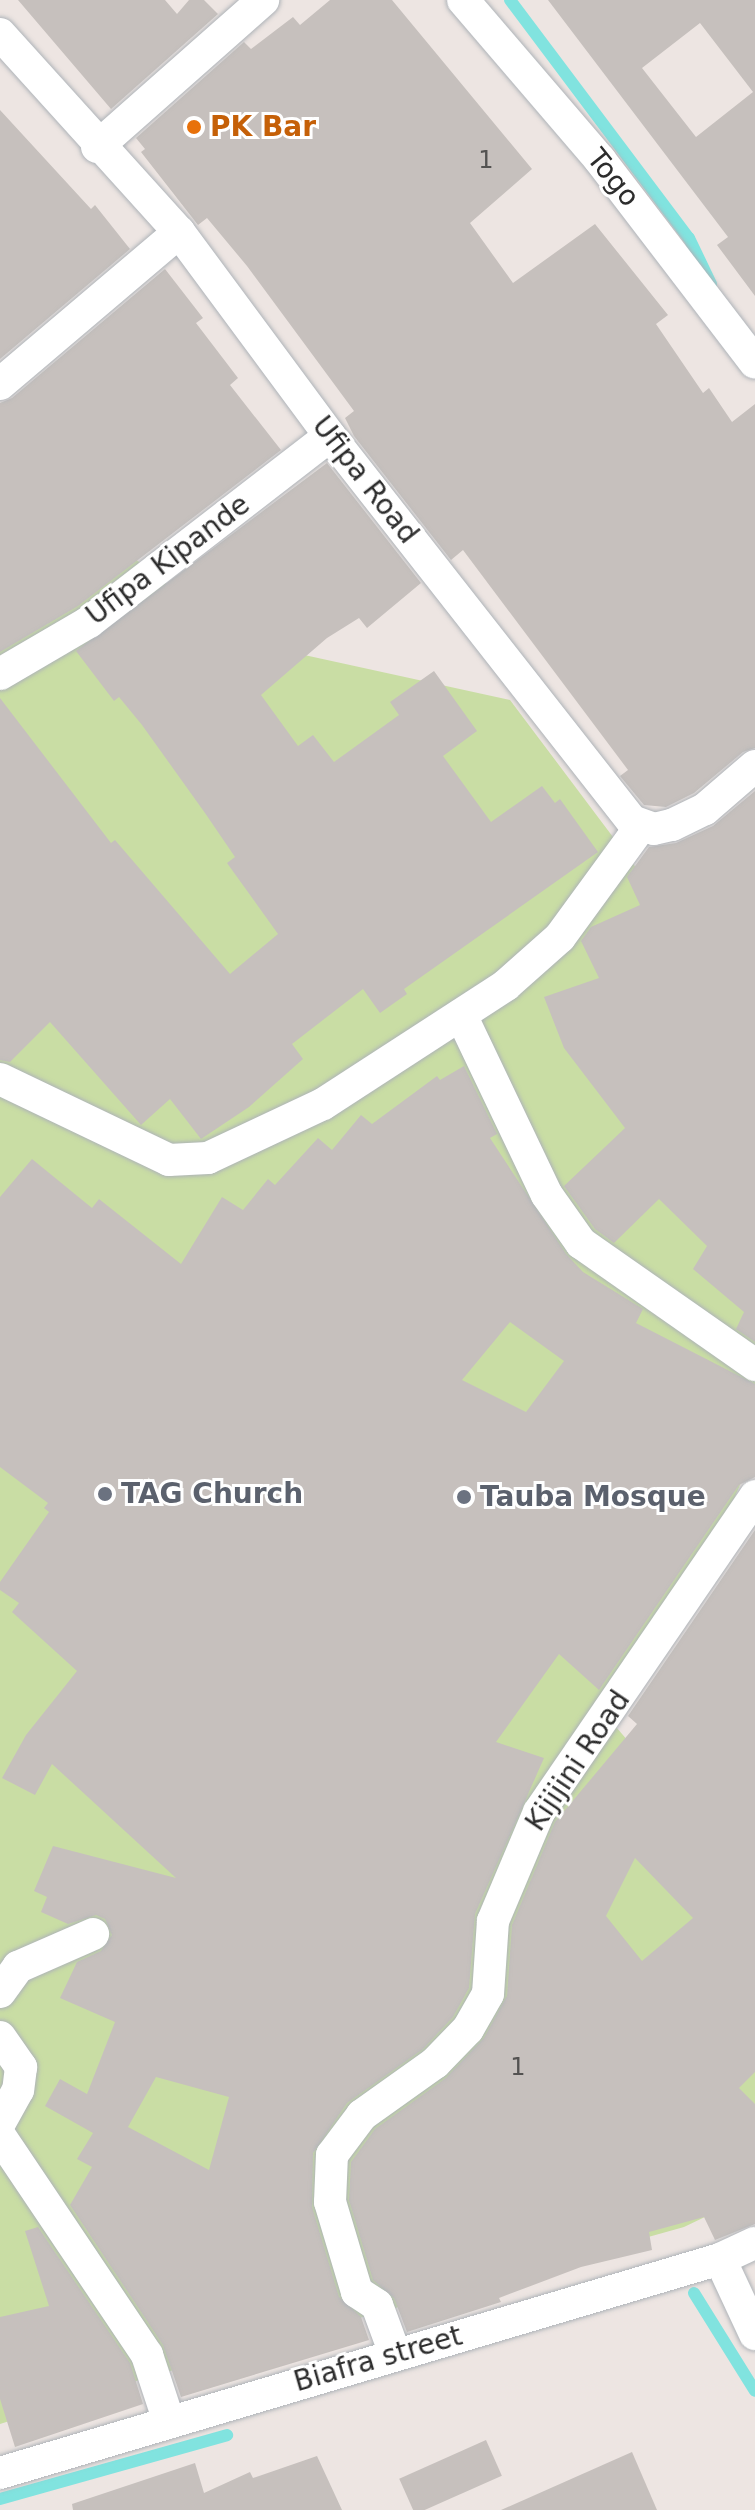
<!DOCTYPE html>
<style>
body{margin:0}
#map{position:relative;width:755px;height:2510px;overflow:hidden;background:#ede5e2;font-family:"DejaVu Sans",sans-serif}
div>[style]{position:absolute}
.green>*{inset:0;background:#c9dda4}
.stream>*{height:12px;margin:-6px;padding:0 6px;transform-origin:6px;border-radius:6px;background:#81e3df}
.building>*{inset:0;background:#c6c0bd;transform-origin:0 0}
.roads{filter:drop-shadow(0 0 2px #aeb3b8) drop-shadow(0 0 2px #aeb3b8)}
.minor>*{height:32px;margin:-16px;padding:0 16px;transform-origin:16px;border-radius:16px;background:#fff}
.dots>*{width:22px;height:22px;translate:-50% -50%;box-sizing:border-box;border:4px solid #fff;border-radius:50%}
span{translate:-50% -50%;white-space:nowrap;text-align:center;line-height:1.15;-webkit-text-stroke:6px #fff;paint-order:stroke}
.number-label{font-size:24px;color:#535251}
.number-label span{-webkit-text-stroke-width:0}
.food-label{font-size:28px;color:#c56008;font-weight:700}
.left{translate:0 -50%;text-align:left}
.street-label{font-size:28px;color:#2d2d2d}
.worship-label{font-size:28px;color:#5b616d;font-weight:700}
</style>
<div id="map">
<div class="green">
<div style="clip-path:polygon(0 476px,41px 483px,236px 640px,510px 700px,755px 1026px,755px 1450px,721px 1529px,597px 1705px,711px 1837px,755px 1868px,755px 2193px,684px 2227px,149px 2377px,0 2424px)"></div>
</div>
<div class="stream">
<div style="left:510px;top:0;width:298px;rotate:53.1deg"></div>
<div style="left:689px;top:238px;width:51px;rotate:64.4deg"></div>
<div style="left:694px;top:2293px;width:115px;rotate:58.1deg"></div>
<div style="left:0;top:2499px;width:236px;rotate:-15.7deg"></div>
</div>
<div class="building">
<div style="clip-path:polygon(18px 0,165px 0,177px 14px,189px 0,204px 0,218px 14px,111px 109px)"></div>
<div style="clip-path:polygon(330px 0,392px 0,532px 169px,470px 223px,513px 283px,595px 224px,668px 315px,656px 324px,703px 393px,709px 388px,732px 422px,755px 404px,755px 748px,743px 752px,694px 793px,666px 807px,644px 805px,620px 776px,628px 770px,463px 550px,451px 560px,354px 436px,345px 418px,354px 411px,247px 266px,207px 218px,198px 225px,141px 152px,145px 149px,136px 138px,244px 42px,251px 49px,293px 17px,300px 25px)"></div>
<div style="clip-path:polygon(evenodd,548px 0,755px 0,755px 296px,717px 245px,728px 237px,548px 0,700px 23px,753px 92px,696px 137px,642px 68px,700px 23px)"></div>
<div style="clip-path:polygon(0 110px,91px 209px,95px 205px,130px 249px,0 359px)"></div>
<div style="clip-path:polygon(165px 269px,203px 318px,196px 323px,238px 378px,230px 385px,281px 450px,78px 606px,0 652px,0 403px,12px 398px)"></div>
<div style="clip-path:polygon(327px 463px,421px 583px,367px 628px,359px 618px,327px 638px,261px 695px,298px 746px,313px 735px,334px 762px,399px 715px,390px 702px,434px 671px,477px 731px,443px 756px,491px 822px,542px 786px,555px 803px,560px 799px,598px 852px,404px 989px,407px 994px,380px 1013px,363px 989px,292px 1044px,303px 1059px,249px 1107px,201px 1139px,170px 1099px,141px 1125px,50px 1022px,10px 1062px,0 1060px,0 698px,111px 843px,115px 840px,230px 974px,278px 934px,227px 863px,235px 857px,205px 813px,142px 725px,119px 697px,114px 701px,76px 651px)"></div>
<div style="clip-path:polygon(755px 791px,755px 1342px,736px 1329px,744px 1312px,693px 1269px,707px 1246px,659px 1199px,614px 1243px,595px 1229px,564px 1186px,625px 1128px,564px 1048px,544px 997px,599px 978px,581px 941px,591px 927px,640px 905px,627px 877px,649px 847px,676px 843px,713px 826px)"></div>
<div style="clip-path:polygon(evenodd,464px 1066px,497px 1134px,490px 1138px,566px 1254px,583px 1272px,643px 1309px,636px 1323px,755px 1384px,755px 1477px,739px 1485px,599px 1690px,559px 1654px,496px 1742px,544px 1758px,475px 1914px,469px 1988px,453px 2017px,423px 2049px,347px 2103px,313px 2153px,312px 2207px,339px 2297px,361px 2317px,369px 2340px,181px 2397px,163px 2345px,70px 2205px,92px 2167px,77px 2159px,93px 2133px,45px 2106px,60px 2079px,87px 2094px,115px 2022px,60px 1998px,77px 1962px,101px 1951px,112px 1935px,105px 1919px,96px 1915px,68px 1924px,41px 1912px,47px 1897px,34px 1891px,53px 1846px,176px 1878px,52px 1764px,35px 1795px,2px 1778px,26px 1735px,77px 1671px,12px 1612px,19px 1603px,0 1590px,0 1582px,49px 1512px,44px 1508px,48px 1503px,0 1467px,0 1197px,32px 1159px,92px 1208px,99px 1199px,181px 1264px,222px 1197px,243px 1210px,268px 1179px,275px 1185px,318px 1138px,332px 1150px,361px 1115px,372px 1124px,437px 1076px,440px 1080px,464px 1066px,510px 1322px,564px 1361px,526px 1412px,462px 1380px,510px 1322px,464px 1066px,156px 2077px,229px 2097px,209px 2170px,128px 2127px,156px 2077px)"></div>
<div style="clip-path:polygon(evenodd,755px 1530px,755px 2072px,739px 2088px,755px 2104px,755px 2224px,715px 2240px,704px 2217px,649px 2232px,652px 2250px,581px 2267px,499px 2298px,501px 2302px,407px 2332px,394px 2298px,373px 2280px,349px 2200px,351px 2162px,375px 2129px,446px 2078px,484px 2038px,507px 1996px,512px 1925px,555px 1822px,637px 1724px,628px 1716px,755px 1530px,635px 1858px,693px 1918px,642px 1961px,606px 1916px,635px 1858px)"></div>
<div style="clip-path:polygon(38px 2227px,130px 2363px,143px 2404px,15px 2447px,0 2399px,0 2317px,49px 2306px,25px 2231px)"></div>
<div style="left:486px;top:2440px;width:39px;height:95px;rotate:66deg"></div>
<div style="clip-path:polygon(632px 2452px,657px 2510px,501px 2510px)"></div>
<div style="clip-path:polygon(317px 2456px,342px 2510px,73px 2510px,72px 2504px,195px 2463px,204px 2493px,250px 2472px,253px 2478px)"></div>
</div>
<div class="roads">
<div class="minor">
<div style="left:463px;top:0;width:211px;rotate:49.4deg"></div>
<div style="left:600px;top:160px;width:255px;rotate:52.6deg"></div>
<div style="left:0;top:34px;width:267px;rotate:47.9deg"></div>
<div style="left:179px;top:232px;width:254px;rotate:53.5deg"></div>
<div style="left:330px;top:436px;width:489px;rotate:51.9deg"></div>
<div style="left:632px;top:821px;width:23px;rotate:20deg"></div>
<div style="left:654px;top:829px;width:18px;rotate:-13deg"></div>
<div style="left:672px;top:825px;width:37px;rotate:-26deg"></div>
<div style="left:705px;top:809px;width:66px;rotate:-40.7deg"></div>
<div style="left:97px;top:147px;width:222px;rotate:-41.5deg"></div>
<div style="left:0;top:384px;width:235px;rotate:-40.3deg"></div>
<div style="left:0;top:674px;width:103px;rotate:-30.3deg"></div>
<div style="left:89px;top:622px;width:304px;rotate:-37.7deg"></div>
<div style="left:461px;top:1015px;width:199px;rotate:64.5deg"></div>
<div style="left:547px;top:1195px;width:59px;rotate:54.7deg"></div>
<div style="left:581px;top:1243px;width:213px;rotate:35deg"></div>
<div style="left:0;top:1079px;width:187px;rotate:25.6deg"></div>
<div style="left:169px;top:1160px;width:39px;rotate:-3deg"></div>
<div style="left:208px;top:1158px;width:127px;rotate:-25.2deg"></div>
<div style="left:323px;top:1104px;width:218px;rotate:-33deg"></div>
<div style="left:506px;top:985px;width:72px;rotate:-41.6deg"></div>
<div style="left:560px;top:937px;width:137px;rotate:-53.9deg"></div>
<div style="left:0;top:1992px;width:31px;rotate:-54deg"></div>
<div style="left:18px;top:1967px;width:82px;rotate:-23.7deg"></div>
<div style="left:0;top:2037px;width:37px;rotate:55deg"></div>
<div style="left:21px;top:2067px;width:23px;rotate:97deg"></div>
<div style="left:18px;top:2090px;width:38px;rotate:119deg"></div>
<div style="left:0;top:2136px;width:264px;rotate:56.1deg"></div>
<div style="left:147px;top:2355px;width:71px;rotate:71.8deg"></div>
<div style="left:720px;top:2259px;width:83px;rotate:65deg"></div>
<div style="left:395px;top:2354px;width:52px;rotate:-110.2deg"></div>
<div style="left:377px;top:2305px;width:24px;rotate:-147deg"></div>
<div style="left:357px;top:2292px;width:94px;rotate:-106.7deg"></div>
<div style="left:330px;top:2202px;width:47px;rotate:-87.6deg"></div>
<div style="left:332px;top:2155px;width:50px;rotate:-53.1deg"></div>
<div style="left:362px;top:2115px;width:90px;rotate:-35.5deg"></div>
<div style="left:435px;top:2063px;width:47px;rotate:-45.9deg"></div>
<div style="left:468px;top:2029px;width:40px;rotate:-60.3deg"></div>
<div style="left:488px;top:1994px;width:73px;rotate:-86.1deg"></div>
<div style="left:493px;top:1921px;width:118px;rotate:-67.1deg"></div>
<div style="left:539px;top:1812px;width:383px;rotate:-55.6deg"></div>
<div style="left:0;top:2473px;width:751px;rotate:-16.55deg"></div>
<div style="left:720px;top:2259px;width:38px;rotate:-25deg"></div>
</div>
</div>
<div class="dots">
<div style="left:194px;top:127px;background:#e8710a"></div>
<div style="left:105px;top:1494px;background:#6b7280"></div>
<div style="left:464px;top:1497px;background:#6b7280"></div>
</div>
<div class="number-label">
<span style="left:486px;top:161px">1</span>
<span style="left:518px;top:2068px">1</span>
</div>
<div class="food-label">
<span class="left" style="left:210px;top:127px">PK Bar</span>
</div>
<div class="street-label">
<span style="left:613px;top:178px;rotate:51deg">Togo</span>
<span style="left:365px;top:480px;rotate:52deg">Ufipa Road</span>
<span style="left:168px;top:560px;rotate:-37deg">Ufipa Kipande</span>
<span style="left:578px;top:1761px;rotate:-56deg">Kijijini Road</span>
<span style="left:378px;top:2359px;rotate:-16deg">Biafra street</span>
</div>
<div class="worship-label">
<span class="left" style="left:121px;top:1494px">TAG Church</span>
<span class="left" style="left:480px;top:1497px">Tauba Mosque</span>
</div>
</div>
